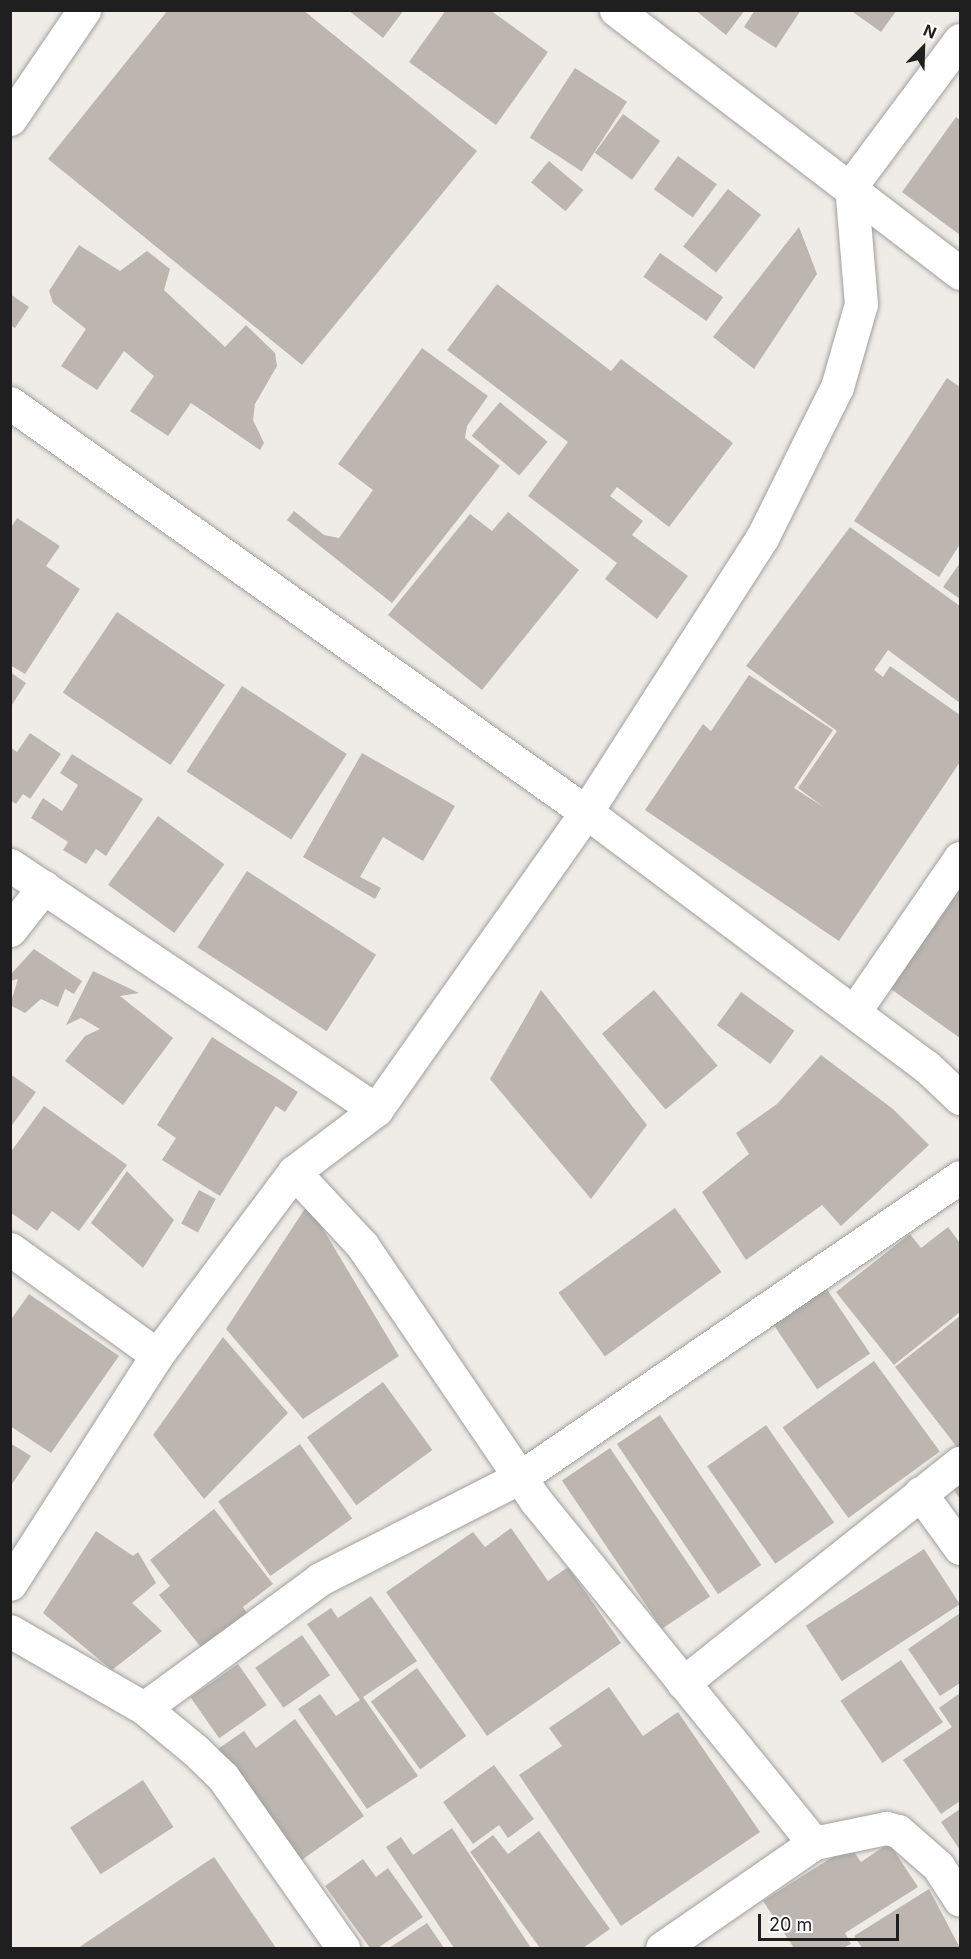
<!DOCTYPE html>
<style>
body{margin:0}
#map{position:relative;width:971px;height:1959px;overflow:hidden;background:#efece7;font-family:Inter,sans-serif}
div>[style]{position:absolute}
.building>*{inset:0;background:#bcb5b0;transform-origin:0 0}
.roads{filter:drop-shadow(0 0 2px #a0a0a0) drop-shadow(0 0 2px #a0a0a0)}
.street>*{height:33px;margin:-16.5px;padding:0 16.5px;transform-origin:16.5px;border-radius:16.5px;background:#fff}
span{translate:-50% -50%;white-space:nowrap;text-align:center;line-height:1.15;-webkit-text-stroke:4.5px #fff;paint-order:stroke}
.frame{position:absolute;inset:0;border:12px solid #1f1f1f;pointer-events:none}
.north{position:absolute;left:893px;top:18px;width:60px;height:60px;-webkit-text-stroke:4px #fff;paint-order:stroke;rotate:23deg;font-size:16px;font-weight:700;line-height:24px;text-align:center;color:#1f1f1f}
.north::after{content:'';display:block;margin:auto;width:21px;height:27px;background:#1f1f1f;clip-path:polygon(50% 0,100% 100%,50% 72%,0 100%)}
.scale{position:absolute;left:758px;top:1914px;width:141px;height:27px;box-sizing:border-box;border:3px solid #1f1f1f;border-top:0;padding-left:8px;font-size:18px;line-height:21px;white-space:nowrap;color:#1f1f1f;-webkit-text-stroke:4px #fff;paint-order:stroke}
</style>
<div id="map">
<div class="building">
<div style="clip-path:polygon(168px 10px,303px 10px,477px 151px,302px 365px,48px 159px)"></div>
<div style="clip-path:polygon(348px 10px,404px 10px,383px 38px)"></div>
<div style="clip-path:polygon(446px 10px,490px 10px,548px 52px,496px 125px,409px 62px)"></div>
<div style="clip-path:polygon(695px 10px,745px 10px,726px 35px)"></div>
<div style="clip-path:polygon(755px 10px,801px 10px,776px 48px,744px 27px)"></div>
<div style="clip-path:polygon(850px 10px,897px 10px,881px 32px)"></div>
<div style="left:575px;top:68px;width:62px;height:83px;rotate:33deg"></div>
<div style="left:623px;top:114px;width:46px;height:48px;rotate:36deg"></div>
<div style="clip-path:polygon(956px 117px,960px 120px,960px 235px,902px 192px)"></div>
<div style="left:678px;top:156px;width:48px;height:41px;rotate:36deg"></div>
<div style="left:549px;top:161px;width:45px;height:28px;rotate:40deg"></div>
<div style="left:728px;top:189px;width:42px;height:73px;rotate:38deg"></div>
<div style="clip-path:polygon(799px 227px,817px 274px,754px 369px,713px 337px)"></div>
<div style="clip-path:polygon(79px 245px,120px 271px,147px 251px,170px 269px,164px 290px,225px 347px,246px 325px,275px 353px,277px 366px,255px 404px,253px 420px,264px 443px,260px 450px,191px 403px,168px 436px,130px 411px,154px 376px,124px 351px,97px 390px,61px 366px,86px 329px,53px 303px,49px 291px)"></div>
<div style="left:660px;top:253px;width:77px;height:29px;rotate:35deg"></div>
<div style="clip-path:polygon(497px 284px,611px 371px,621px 359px,733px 443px,669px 527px,617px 487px,610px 496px,643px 521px,632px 535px,688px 576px,657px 619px,605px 579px,617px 563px,528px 496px,568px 442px,447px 350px)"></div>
<div style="clip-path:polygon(10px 294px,29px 307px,15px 328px,10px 325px)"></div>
<div style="clip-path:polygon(422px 348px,488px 396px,467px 426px,465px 438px,500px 466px,392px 603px,287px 520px,294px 511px,324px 535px,339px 538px,373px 490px,338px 464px)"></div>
<div style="clip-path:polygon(947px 378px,960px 387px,960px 544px,939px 577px,854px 521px)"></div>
<div style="left:500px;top:402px;width:62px;height:44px;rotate:40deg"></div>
<div style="clip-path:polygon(508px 512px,579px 570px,482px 690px,388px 615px,470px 514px,492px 531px)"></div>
<div style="clip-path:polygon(17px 518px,60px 546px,46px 566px,80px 589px,25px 674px,10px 665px,10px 529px)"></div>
<div style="clip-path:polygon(850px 527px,960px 606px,960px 703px,888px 650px,874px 670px,883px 677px,890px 666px,960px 715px,960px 762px,839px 941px,645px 810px,703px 724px,711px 731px,749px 675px,833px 730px,794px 788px,825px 808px,798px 788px,837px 731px,746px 666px)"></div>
<div style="clip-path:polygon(960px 563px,960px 599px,943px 587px)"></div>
<div style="left:117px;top:612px;width:130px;height:97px;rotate:34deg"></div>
<div style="clip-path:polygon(10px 672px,26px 683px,10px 708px)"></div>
<div style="left:242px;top:686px;width:125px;height:102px;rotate:33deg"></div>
<div style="clip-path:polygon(30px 733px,61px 754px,30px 799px,23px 794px,16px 804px,10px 800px,10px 747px,17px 752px)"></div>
<div style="clip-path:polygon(362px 753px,455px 806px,423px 861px,383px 837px,360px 877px,381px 888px,375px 899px,303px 857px)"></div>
<div style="clip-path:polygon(72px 754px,143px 799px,106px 856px,96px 849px,86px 864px,63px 850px,68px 842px,31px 818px,43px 798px,62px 811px,78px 785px,60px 773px)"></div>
<div style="left:158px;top:816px;width:82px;height:85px;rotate:36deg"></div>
<div style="left:247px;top:871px;width:154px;height:91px;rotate:33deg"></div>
<div style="clip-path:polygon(960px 884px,960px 1038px,888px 987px)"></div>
<div style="clip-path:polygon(34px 949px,82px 981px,74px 994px,65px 989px,58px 1007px,41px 999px,25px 1013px,10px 1005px,18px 979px,10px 981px,10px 975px)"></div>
<div style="clip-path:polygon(93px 971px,139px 993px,120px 996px,173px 1038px,123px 1105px,65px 1061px,85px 1036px,100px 1029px,81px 1018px,66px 1025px)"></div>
<div style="clip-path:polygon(541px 990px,647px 1125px,591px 1199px,490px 1079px)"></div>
<div style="left:654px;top:990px;width:99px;height:68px;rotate:50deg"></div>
<div style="left:741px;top:992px;width:66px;height:41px;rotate:36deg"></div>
<div style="clip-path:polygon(212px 1037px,298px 1092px,285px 1112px,276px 1106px,220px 1196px,162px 1160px,176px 1138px,157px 1125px)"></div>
<div style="clip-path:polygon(821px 1055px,893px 1109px,929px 1145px,841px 1226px,822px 1205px,746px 1260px,702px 1192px,749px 1154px,736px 1133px,777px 1104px)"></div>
<div style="clip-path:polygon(10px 1074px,36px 1092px,10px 1128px)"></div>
<div style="clip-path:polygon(44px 1106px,127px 1165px,79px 1231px,52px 1211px,37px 1231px,10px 1212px,10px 1153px)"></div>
<div style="clip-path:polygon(127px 1171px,174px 1220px,143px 1268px,91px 1223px)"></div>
<div style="left:199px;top:1190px;width:19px;height:38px;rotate:28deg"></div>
<div style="clip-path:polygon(308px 1204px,399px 1356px,303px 1419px,226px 1329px)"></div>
<div style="left:675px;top:1208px;width:79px;height:144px;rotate:54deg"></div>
<div style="clip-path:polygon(948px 1227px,960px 1243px,960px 1312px,894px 1365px,836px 1292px,910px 1234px,921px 1248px)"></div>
<div style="left:826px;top:1288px;width:79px;height:64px;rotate:56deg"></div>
<div style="clip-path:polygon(29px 1294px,119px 1356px,51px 1453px,10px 1426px,10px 1321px)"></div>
<div style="clip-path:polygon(960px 1316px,960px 1451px,895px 1367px)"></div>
<div style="clip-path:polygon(223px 1337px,288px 1413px,204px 1499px,153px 1435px)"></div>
<div style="left:874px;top:1361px;width:112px;height:113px;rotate:54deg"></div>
<div style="left:383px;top:1382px;width:84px;height:94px;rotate:54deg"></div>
<div style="left:660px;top:1415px;width:181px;height:52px;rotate:56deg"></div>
<div style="left:766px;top:1425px;width:119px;height:72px;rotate:55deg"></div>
<div style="clip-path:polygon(10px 1443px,31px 1456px,10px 1487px)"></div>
<div style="left:300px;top:1444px;width:91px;height:100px;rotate:55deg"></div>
<div style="left:610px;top:1448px;width:179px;height:58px;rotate:56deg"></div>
<div style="clip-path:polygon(960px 1484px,960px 1499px,953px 1489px)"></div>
<div style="clip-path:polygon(214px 1509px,273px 1584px,243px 1607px,249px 1616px,204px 1651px,159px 1595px,170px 1586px,150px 1560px)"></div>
<div style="clip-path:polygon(511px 1528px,548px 1581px,568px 1567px,621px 1643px,487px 1736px,386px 1592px,473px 1532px,485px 1547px)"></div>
<div style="clip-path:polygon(96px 1531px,133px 1556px,138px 1552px,156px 1583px,132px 1603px,162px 1631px,112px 1670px,43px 1613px)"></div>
<div style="left:924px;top:1549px;width:66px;height:141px;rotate:57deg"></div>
<div style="clip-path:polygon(371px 1596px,417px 1661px,363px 1697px,418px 1776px,367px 1809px,298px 1709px,320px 1694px,336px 1716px,360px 1700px,307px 1624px,331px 1608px,338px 1618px)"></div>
<div style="clip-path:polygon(960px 1613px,960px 1683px,940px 1696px,908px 1649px)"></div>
<div style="left:302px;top:1635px;width:49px;height:57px;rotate:55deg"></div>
<div style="left:901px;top:1660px;width:75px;height:73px;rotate:56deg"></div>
<div style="left:238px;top:1664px;width:50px;height:58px;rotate:55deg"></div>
<div style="left:417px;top:1668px;width:84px;height:57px;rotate:54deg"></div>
<div style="clip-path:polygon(609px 1687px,643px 1736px,678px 1712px,760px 1832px,621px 1926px,519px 1775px,562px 1746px,549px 1728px)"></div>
<div style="clip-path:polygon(960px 1693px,960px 1801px,941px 1814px,903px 1760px,952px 1727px,939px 1708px)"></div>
<div style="clip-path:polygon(295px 1719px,364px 1816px,296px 1864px,215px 1751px,244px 1731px,256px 1748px)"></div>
<div style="clip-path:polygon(494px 1765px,534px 1819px,508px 1838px,499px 1825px,473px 1844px,443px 1802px)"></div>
<div style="left:143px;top:1780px;width:56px;height:87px;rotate:57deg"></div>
<div style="clip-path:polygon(960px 1809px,960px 1850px,941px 1822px)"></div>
<div style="clip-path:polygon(452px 1828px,531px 1948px,454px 1948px,386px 1847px,401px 1837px,413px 1855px)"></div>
<div style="clip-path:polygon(539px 1831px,610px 1929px,583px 1948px,540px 1948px,470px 1852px,493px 1835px,508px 1854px)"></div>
<div style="clip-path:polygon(889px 1843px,918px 1887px,845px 1933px,851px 1944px,843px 1948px,794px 1948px,763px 1901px,850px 1846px,861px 1862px)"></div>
<div style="clip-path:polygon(214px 1857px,276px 1948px,78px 1948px)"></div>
<div style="clip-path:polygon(363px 1859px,376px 1877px,388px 1868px,423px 1917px,378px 1948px,370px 1948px,325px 1886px)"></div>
<div style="clip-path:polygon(929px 1889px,960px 1948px,862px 1948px,854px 1936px)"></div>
<div style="clip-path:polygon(427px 1923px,444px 1948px,389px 1948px)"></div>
</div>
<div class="roads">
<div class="street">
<div style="left:616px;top:10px;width:433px;rotate:37.4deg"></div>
<div style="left:10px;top:119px;width:132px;rotate:-55.8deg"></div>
<div style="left:10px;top:403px;width:706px;rotate:35.38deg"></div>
<div style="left:586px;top:812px;width:424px;rotate:36.8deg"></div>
<div style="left:926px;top:1066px;width:47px;rotate:43.3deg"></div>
<div style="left:10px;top:865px;width:440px;rotate:33.8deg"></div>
<div style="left:10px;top:930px;width:55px;rotate:-51.7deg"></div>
<div style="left:854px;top:1012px;width:187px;rotate:-55.5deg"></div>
<div style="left:294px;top:1172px;width:100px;rotate:47deg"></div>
<div style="left:362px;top:1245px;width:310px;rotate:55.8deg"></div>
<div style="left:536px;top:1501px;width:441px;rotate:50.9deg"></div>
<div style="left:814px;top:1843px;width:74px;rotate:-11.8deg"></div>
<div style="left:886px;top:1828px;width:12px;rotate:14deg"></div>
<div style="left:898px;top:1831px;width:53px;rotate:41.2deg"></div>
<div style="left:938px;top:1866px;width:40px;rotate:57.1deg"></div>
<div style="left:10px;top:1249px;width:181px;rotate:35.8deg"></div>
<div style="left:920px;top:1493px;width:68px;rotate:54deg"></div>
<div style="left:10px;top:1584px;width:272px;rotate:-57.3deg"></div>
<div style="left:157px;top:1355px;width:229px;rotate:-53.2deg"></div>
<div style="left:294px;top:1172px;width:103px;rotate:-37.1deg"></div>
<div style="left:376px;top:1110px;width:365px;rotate:-54.8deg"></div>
<div style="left:586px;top:812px;width:326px;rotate:-57.3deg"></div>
<div style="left:762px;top:538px;width:169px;rotate:-63.6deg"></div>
<div style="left:837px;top:387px;width:86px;rotate:-73.9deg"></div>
<div style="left:861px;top:304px;width:118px;rotate:-94.8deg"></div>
<div style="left:851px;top:186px;width:182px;rotate:-53.3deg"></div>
<div style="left:10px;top:1631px;width:155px;rotate:29.9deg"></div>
<div style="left:144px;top:1708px;width:66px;rotate:39.5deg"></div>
<div style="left:195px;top:1750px;width:39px;rotate:44deg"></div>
<div style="left:223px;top:1777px;width:209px;rotate:54.9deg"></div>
<div style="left:683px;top:1683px;width:354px;rotate:-38.5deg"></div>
<div style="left:144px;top:1708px;width:218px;rotate:-36.2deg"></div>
<div style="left:320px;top:1579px;width:227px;rotate:-27deg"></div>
<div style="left:522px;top:1476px;width:530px;rotate:-34.32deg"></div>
<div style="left:662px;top:1948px;width:185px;rotate:-34.6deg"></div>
</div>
</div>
<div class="frame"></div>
<div class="north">N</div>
<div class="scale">20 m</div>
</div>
